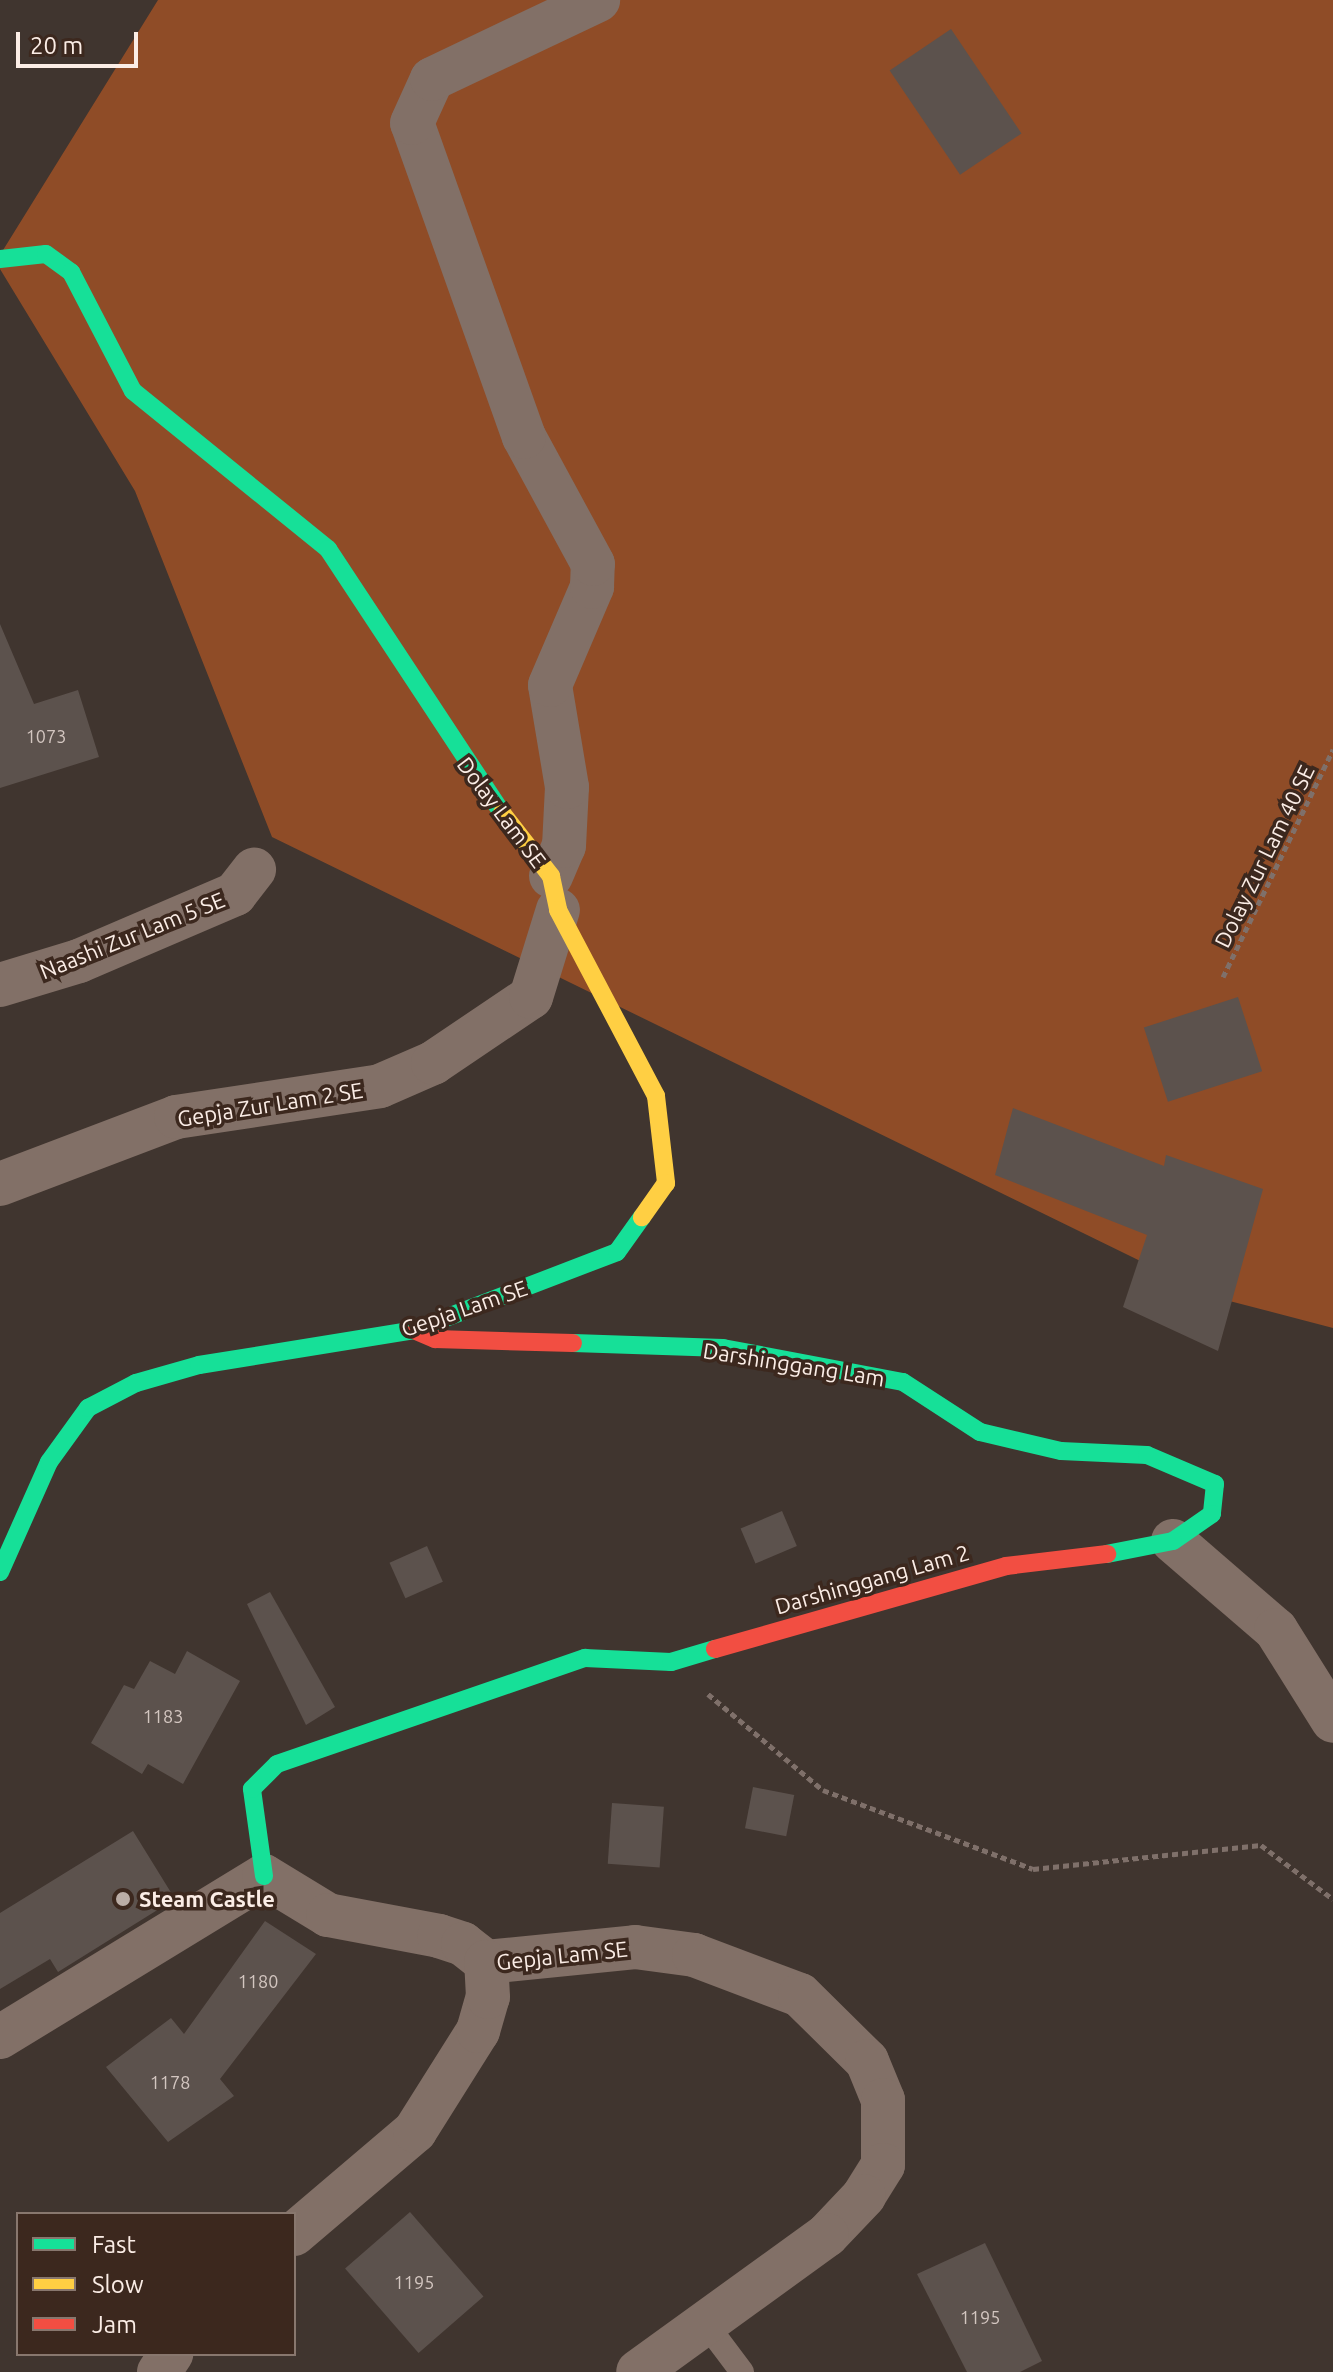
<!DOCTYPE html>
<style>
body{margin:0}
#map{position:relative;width:1333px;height:2372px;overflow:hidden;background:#40352f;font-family:Ubuntu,sans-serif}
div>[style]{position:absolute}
.forest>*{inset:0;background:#8f4c27}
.building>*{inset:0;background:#5c524d;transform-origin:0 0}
.path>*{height:5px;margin-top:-2.5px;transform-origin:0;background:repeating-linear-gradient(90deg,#7f706a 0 6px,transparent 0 10px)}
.lane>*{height:24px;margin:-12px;padding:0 12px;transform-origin:12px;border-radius:12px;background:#827067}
.street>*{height:44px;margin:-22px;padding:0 22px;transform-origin:22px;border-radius:22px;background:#827067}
.fast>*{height:18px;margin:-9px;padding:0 9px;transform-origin:9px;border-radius:9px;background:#16e098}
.slow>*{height:18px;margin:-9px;padding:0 9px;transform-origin:9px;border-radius:9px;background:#ffcf43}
.jam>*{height:18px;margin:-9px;padding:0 9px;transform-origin:9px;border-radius:9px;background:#f24e42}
.dots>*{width:22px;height:22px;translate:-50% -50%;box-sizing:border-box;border:4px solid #3c281e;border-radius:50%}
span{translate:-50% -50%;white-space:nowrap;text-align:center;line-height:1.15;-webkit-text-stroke:7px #3c281e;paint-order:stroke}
.number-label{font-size:18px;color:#d3c6c0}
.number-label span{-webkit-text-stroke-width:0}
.street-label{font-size:22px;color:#fbede6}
.poi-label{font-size:22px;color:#fbede6;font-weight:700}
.left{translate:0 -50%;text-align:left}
.legend{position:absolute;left:16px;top:2212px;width:280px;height:144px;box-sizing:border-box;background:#3c281e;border:2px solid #88776e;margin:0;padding:10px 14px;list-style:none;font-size:24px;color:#fbede6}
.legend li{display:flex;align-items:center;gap:16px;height:40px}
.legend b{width:40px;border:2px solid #88776e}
.scale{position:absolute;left:16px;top:32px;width:122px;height:36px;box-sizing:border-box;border:4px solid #fbede6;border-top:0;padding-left:10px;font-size:24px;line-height:28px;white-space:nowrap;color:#fbede6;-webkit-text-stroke:6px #3c281e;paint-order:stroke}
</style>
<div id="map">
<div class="forest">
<div style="clip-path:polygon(158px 0,1333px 0,1333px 1328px,1214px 1297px,272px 837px,135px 491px,0 269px,0 255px)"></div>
</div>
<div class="building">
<div style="left:951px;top:29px;width:126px;height:74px;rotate:56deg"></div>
<div style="clip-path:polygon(0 624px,34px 704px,78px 690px,99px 757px,0 788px)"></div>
<div style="left:1238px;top:997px;width:78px;height:99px;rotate:72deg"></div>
<div style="clip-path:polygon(1013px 1108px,1164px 1166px,1166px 1155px,1263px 1189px,1218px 1351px,1123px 1307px,1147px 1235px,995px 1175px)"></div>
<div style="left:782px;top:1511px;width:38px;height:45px;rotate:67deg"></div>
<div style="left:427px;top:1546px;width:39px;height:41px;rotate:66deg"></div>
<div style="clip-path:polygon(270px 1592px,335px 1707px,306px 1725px,247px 1604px)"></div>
<div style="clip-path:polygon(187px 1651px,240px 1681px,183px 1784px,148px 1764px,142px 1774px,91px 1743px,124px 1685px,134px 1689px,150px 1661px,175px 1674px)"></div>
<div style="left:753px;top:1787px;width:42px;height:42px;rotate:11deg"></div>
<div style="left:612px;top:1803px;width:52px;height:61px;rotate:4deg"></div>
<div style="clip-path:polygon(133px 1831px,175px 1899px,58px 1972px,50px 1959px,0 1989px,0 1913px)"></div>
<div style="clip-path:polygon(265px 1921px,316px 1954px,220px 2079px,234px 2096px,168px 2142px,106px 2067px,171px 2018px,184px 2034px)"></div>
<div style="left:410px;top:2212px;width:112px;height:86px;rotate:49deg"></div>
<div style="clip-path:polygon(985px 2243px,1042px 2361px,1020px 2372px,967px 2372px,917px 2274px)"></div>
</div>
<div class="path">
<div style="left:1223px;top:977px;width:253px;rotate:-64.2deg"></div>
<div style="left:708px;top:1694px;width:150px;rotate:39.9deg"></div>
<div style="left:823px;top:1790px;width:224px;rotate:20.6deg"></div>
<div style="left:1033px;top:1869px;width:229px;rotate:-6deg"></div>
<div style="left:1261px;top:1845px;width:90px;rotate:36.9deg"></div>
</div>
<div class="lane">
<div style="left:706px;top:2324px;width:60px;rotate:53.1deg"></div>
</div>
<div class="street">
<div style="left:551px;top:876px;width:33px;rotate:-67deg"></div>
<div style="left:564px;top:846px;width:59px;rotate:-87.1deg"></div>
<div style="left:567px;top:787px;width:103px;rotate:-99.5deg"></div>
<div style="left:550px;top:685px;width:107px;rotate:-66.8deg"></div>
<div style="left:592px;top:587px;width:23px;rotate:-88deg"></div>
<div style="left:593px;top:564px;width:145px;rotate:-118.5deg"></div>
<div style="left:524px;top:437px;width:333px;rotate:-109.6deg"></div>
<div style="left:412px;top:123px;width:48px;rotate:-65.6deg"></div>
<div style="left:432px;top:79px;width:184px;rotate:-25.4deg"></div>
<div style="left:0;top:985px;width:83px;rotate:-16.9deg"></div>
<div style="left:79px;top:961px;width:170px;rotate:-23.2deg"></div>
<div style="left:235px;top:894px;width:31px;rotate:-52deg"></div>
<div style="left:0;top:1184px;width:188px;rotate:-20.8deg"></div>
<div style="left:176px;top:1117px;width:206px;rotate:-8.6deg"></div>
<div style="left:380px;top:1086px;width:58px;rotate:-23.5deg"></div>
<div style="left:433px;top:1063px;width:118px;rotate:-34deg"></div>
<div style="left:531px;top:997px;width:91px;rotate:-72.8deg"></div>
<div style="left:1173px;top:1541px;width:136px;rotate:40.8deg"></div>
<div style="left:1276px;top:1630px;width:107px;rotate:57.9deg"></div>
<div style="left:0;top:2037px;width:309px;rotate:-31.4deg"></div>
<div style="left:264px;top:1876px;width:75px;rotate:31.4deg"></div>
<div style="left:328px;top:1915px;width:113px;rotate:10.7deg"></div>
<div style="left:439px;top:1936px;width:25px;rotate:18deg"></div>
<div style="left:463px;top:1944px;width:29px;rotate:38deg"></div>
<div style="left:486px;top:1962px;width:150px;rotate:-5.7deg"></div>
<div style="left:635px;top:1947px;width:60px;rotate:7.7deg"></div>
<div style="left:694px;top:1955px;width:113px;rotate:20.7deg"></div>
<div style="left:800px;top:1995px;width:94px;rotate:44.6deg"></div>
<div style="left:867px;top:2061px;width:42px;rotate:67.7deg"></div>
<div style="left:883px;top:2100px;width:65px;rotate:90deg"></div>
<div style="left:883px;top:2165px;width:36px;rotate:122deg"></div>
<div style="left:864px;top:2196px;width:54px;rotate:133.5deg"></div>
<div style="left:827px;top:2235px;width:233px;rotate:144.1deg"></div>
<div style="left:294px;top:2234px;width:159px;rotate:-40.4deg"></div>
<div style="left:415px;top:2131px;width:118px;rotate:-57.8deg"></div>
<div style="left:478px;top:2031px;width:35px;rotate:-74deg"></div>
<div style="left:488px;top:1997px;width:35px;rotate:-93deg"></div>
<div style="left:159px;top:2372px;width:22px;rotate:-56deg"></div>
</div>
<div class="fast">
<div style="left:0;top:259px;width:46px;rotate:-6.2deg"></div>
<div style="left:46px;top:254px;width:31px;rotate:36deg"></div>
<div style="left:71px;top:272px;width:134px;rotate:62.5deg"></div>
<div style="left:133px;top:391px;width:251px;rotate:39deg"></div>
<div style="left:328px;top:549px;width:316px;rotate:56.6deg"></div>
<div style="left:573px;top:1343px;width:150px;rotate:1.9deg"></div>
<div style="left:723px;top:1348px;width:183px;rotate:10.7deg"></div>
<div style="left:903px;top:1382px;width:92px;rotate:33deg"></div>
<div style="left:980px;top:1432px;width:83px;rotate:13.2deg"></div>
<div style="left:1061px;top:1451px;width:86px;rotate:2.7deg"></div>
<div style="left:1147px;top:1455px;width:74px;rotate:23.1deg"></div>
<div style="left:1215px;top:1484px;width:30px;rotate:96deg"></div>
<div style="left:1212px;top:1514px;width:47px;rotate:145.3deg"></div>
<div style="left:1173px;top:1541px;width:67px;rotate:168.9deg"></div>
<div style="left:0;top:1572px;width:120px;rotate:-66deg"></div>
<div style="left:49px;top:1462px;width:67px;rotate:-54.2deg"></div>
<div style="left:88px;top:1408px;width:54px;rotate:-27.5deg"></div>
<div style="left:136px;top:1383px;width:66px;rotate:-15.9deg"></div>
<div style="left:199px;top:1365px;width:218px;rotate:-9.2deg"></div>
<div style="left:414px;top:1330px;width:217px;rotate:-21deg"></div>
<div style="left:617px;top:1252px;width:43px;rotate:-54.5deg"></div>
<div style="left:264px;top:1876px;width:88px;rotate:-97.9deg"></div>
<div style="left:252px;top:1789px;width:35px;rotate:-45deg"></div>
<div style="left:277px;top:1764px;width:326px;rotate:-19deg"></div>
<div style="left:585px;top:1658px;width:86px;rotate:2.7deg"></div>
<div style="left:671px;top:1662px;width:46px;rotate:-16.5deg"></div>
</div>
<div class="slow">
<div style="left:502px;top:813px;width:80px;rotate:52.1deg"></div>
<div style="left:551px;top:876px;width:35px;rotate:78deg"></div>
<div style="left:558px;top:910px;width:210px;rotate:62.2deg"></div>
<div style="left:656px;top:1096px;width:88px;rotate:83.4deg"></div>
<div style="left:666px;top:1183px;width:42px;rotate:125.2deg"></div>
</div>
<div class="jam">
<div style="left:416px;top:1331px;width:21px;rotate:23deg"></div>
<div style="left:435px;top:1339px;width:138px;rotate:1.7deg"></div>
<div style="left:715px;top:1649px;width:303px;rotate:-15.9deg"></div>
<div style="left:1006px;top:1566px;width:102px;rotate:-6.8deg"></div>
</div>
<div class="dots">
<div style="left:123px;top:1899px;background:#baada6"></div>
</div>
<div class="number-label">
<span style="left:46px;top:736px">1073</span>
<span style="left:163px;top:1716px">1183</span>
<span style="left:258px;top:1981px">1180</span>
<span style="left:170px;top:2082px">1178</span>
<span style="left:414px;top:2282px">1195</span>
<span style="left:980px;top:2317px">1195</span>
</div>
<div class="street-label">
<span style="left:502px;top:812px;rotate:53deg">Dolay Lam SE</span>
<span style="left:1264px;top:856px;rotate:-64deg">Dolay Zur Lam 40 SE</span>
<span style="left:132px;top:935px;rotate:-22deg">Naashi Zur Lam 5 SE</span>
<span style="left:270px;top:1104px;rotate:-9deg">Gepja Zur Lam 2 SE</span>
<span style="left:464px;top:1308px;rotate:-19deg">Gepja Lam SE</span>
<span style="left:794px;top:1364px;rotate:9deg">Darshinggang Lam</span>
<span style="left:872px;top:1579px;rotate:-16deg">Darshinggang Lam 2</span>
<span style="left:562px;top:1955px;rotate:-6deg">Gepja Lam SE</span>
</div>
<div class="poi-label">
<span class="left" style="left:139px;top:1899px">Steam Castle</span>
</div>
<ul class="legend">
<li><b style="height:10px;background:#16e098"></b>Fast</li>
<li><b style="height:10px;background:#ffcf43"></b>Slow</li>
<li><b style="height:10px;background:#f24e42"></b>Jam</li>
</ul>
<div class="scale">20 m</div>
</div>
